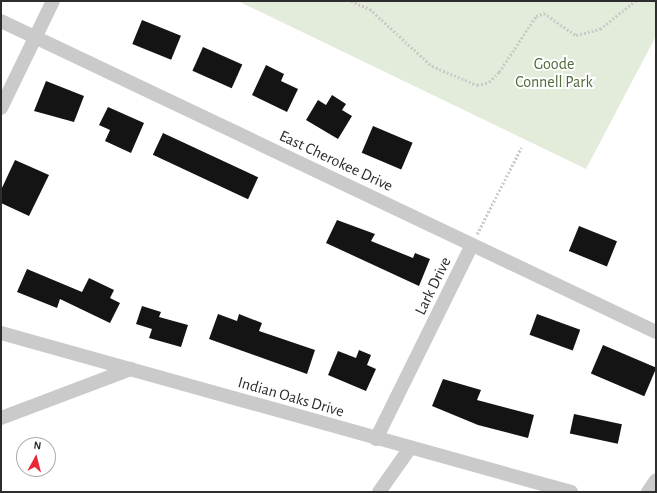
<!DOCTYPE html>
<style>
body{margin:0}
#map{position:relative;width:657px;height:493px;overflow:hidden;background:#fff;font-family:"Alegreya Sans",sans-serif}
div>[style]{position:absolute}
.green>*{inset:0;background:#e3ebda}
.building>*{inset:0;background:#141414;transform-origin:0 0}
.path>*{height:2.5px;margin-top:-1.25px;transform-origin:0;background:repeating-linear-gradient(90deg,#cacaca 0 2px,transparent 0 4px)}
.street>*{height:14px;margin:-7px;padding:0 7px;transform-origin:7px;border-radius:7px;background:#cacaca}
span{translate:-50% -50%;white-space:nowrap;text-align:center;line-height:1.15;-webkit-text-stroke:4px #fff;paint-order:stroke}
.park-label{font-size:16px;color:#506a39}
.street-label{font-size:16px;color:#2d2d2d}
.frame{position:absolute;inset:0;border:2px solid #2d2d2d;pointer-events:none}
.north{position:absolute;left:16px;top:437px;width:40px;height:40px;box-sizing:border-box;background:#fff;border:1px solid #ababab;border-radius:50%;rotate:7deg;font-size:11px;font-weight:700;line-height:16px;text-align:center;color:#2d2d2d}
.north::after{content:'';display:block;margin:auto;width:14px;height:18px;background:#ea2938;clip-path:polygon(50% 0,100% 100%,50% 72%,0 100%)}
</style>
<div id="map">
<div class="green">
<div style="clip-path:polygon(238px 1px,656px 1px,656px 36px,586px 169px)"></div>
</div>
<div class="building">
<div style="left:142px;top:20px;width:42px;height:26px;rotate:22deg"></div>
<div style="left:203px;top:47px;width:43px;height:26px;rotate:24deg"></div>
<div style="clip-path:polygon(266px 65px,284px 74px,281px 81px,298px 89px,287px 112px,252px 95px)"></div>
<div style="clip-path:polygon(46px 81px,84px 96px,74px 122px,34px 111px)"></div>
<div style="clip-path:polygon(332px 95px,346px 104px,342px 110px,352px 116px,338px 139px,306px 120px,318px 100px,326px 105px)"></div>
<div style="clip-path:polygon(108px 107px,144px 123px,131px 153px,105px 141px,110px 130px,99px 125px)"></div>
<div style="left:373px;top:126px;width:43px;height:29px;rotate:23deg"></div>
<div style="left:163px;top:133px;width:105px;height:24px;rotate:25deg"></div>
<div style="clip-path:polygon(15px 160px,49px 175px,29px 216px,1px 203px,1px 190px)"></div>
<div style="clip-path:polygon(337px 220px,375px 234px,371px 241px,413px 258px,415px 253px,430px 259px,419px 286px,326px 243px)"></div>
<div style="left:579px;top:226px;width:41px;height:27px;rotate:22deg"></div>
<div style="clip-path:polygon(27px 269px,82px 292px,89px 278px,114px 290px,110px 298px,120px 303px,110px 323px,60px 299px,57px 308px,17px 292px)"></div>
<div style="clip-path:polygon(142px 306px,161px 312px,159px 317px,188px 325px,181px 347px,149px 338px,152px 329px,136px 324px)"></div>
<div style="clip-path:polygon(218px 314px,237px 321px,239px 314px,262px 323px,259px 331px,315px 350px,307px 374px,209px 339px)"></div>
<div style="left:537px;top:314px;width:46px;height:22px;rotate:20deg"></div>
<div style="left:603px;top:345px;width:58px;height:31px;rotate:23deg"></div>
<div style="clip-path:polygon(359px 350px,371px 355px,367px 365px,376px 369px,366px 391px,328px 375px,338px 351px,356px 358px)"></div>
<div style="clip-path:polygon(443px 379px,481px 390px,477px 400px,534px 415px,528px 438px,478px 425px,432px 406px)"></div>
<div style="left:574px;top:414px;width:49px;height:20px;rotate:12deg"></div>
</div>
<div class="path">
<div style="left:351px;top:1px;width:21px;rotate:23deg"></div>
<div style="left:370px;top:9px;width:84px;rotate:42.6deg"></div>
<div style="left:432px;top:66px;width:49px;rotate:22.9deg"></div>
<div style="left:477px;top:85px;width:12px;rotate:-14deg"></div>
<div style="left:489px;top:82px;width:14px;rotate:-45deg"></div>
<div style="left:499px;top:72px;width:67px;rotate:-56.5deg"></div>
<div style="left:536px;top:16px;width:9px;rotate:-21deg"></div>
<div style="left:544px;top:13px;width:39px;rotate:35deg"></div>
<div style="left:576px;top:35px;width:25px;rotate:-14deg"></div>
<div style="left:600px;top:29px;width:45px;rotate:-38.7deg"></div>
<div style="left:477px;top:234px;width:97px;rotate:-62.9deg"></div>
</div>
<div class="street">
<div style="left:1px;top:21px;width:725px;rotate:25.4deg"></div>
<div style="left:1px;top:108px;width:119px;rotate:-64.1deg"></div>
<div style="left:1px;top:333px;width:592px;rotate:15.59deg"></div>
<div style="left:1px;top:418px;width:139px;rotate:-20.7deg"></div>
<div style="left:376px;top:439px;width:216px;rotate:-63.7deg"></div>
<div style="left:379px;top:492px;width:54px;rotate:-54.8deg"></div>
<div style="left:648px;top:492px;width:14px;rotate:-56deg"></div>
</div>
<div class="park-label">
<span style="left:554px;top:73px">Goode<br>Connell Park</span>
</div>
<div class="street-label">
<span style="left:336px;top:161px;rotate:25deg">East Cherokee Drive</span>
<span style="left:433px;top:286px;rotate:-64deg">Lark Drive</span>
<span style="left:291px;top:397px;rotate:16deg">Indian Oaks Drive</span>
</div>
<div class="frame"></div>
<div class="north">N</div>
</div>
